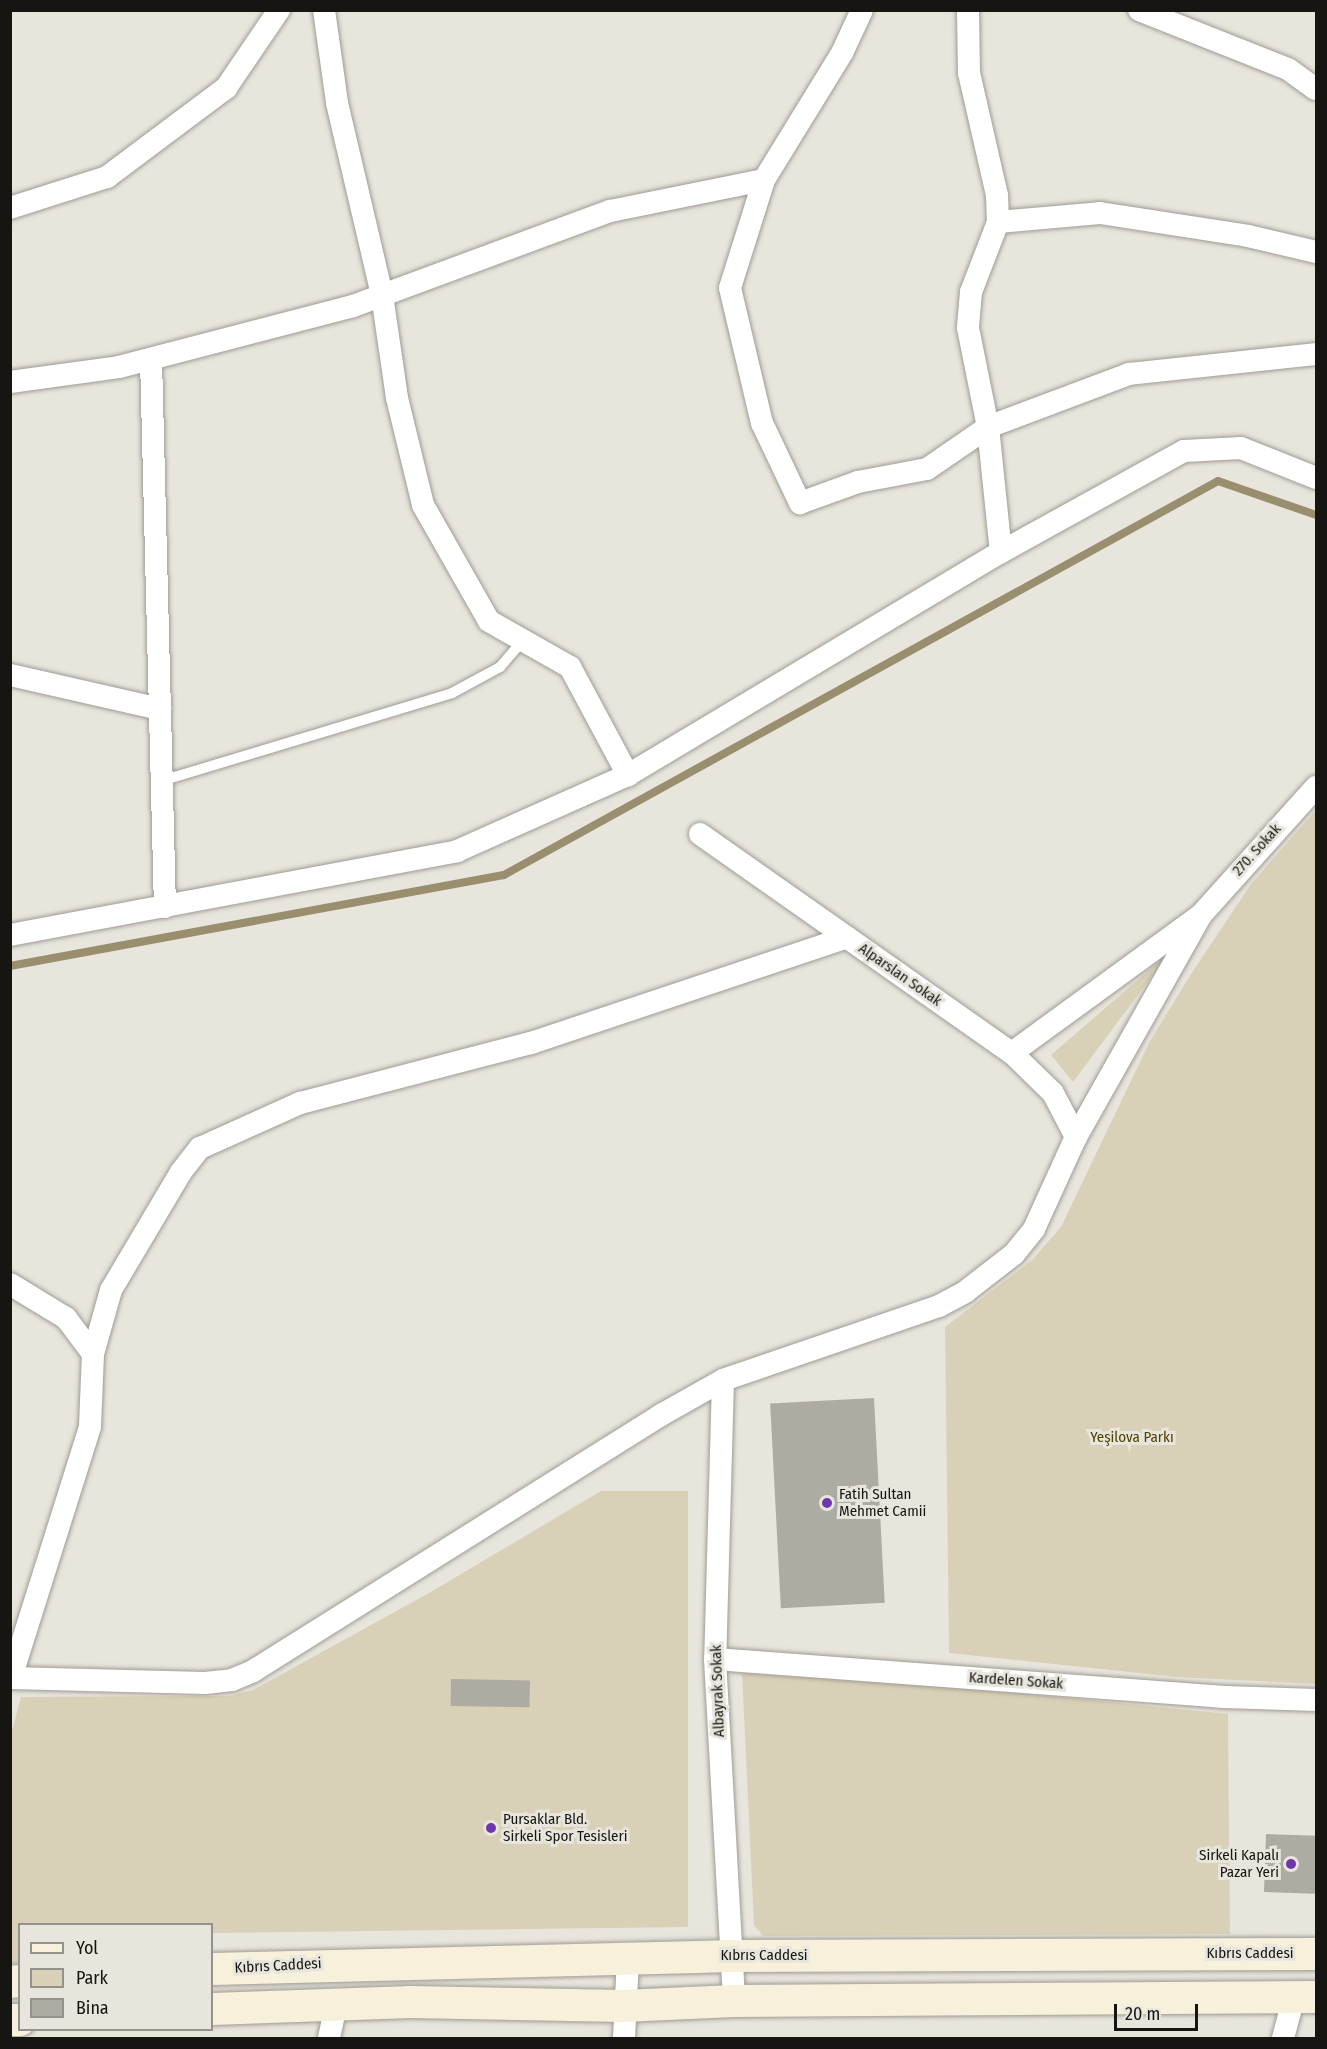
<!DOCTYPE html>
<meta charset="utf-8">
<style>
body{margin:0}
#map{position:relative;width:1327px;height:2049px;overflow:hidden;background:#e8e5dd;font-family:"Fira Sans Condensed",sans-serif}
div>[style]{position:absolute}
.green>*{inset:0;background:#d9d1b7}
.stream>*{height:8px;margin:-4px;padding:0 4px;transform-origin:4px;border-radius:4px;background:#998f6e}
.building>*{inset:0;background:#aeaba3;transform-origin:0 0}
.roads{filter:drop-shadow(0 0 2px #9f9c94) drop-shadow(0 0 2px #9f9c94)}
.lane>*{height:10px;margin:-5px;padding:0 5px;transform-origin:5px;border-radius:5px;background:#fff}
.street>*{height:22px;margin:-11px;padding:0 11px;transform-origin:11px;border-radius:11px;background:#fff}
.secondary>*{height:32px;margin:-16px;padding:0 16px;transform-origin:16px;border-radius:16px;background:#f7f0da}
.dots>*{width:16px;height:16px;translate:-50% -50%;box-sizing:border-box;border:3px solid #e8e5dd;border-radius:50%}
span{translate:-50% -50%;white-space:nowrap;text-align:center;line-height:1.15;-webkit-text-stroke:6px #e8e5dd;paint-order:stroke}
.street-label{font-size:15px;color:#161512}
.park-label{font-size:15px;color:#524201}
.poi-label{font-size:15px;color:#161512}
.left{translate:0 -50%;text-align:left}
.right{translate:-100% -50%;text-align:right}
.frame{position:absolute;inset:0;border:12px solid #161512;pointer-events:none}
.legend{position:absolute;left:18px;top:1923px;width:195px;height:108px;box-sizing:border-box;background:#e8e5dd;border:2px solid #94928c;margin:0;padding:8px 10px;list-style:none;font-size:18px;color:#161512}
.legend li{display:flex;align-items:center;gap:12px;height:30px}
.legend b{width:30px;border:2px solid #94928c}
.scale{position:absolute;left:1114px;top:2004px;width:84px;height:27px;box-sizing:border-box;border:3px solid #161512;border-top:0;padding-left:8px;font-size:18px;line-height:21px;white-space:nowrap;color:#161512;-webkit-text-stroke:4px #e8e5dd;paint-order:stroke}
</style>
<div id="map">
<div class="green">
<div style="clip-path:polygon(1316px 810px,1316px 1684px,1177px 1677px,949px 1653px,945px 1327px,1032px 1260px,1061px 1227px,1150px 1041px,1191px 974px,1251px 884px)"></div>
<div style="clip-path:polygon(1170px 952px,1073px 1082px,1051px 1055px)"></div>
<div style="clip-path:polygon(601px 1491px,688px 1491px,688px 1927px,212px 1933px,212px 1924px,20px 1924px,19px 1963px,11px 1964px,10px 1738px,21px 1697px,230px 1696px,253px 1690px,429px 1593px)"></div>
<div style="clip-path:polygon(742px 1673px,960px 1687px,1228px 1714px,1230px 1934px,763px 1936px,754px 1925px)"></div>
</div>
<div class="stream">
<div style="left:10px;top:966px;width:502px;rotate:-10.44deg"></div>
<div style="left:504px;top:875px;width:815px;rotate:-28.89deg"></div>
<div style="left:1218px;top:481px;width:104px;rotate:19.1deg"></div>
</div>
<div class="building">
<div style="left:874px;top:1398px;width:205px;height:104px;rotate:87deg"></div>
<div style="left:451px;top:1679px;width:79px;height:27px;rotate:1deg"></div>
<div style="left:1266px;top:1834px;width:51px;height:58px;rotate:2deg"></div>
</div>
<div class="roads">
<div class="lane">
<div style="left:161px;top:781px;width:304px;rotate:-16.8deg"></div>
<div style="left:452px;top:693px;width:55px;rotate:-28.4deg"></div>
<div style="left:500px;top:667px;width:35px;rotate:-49deg"></div>
</div>
<div class="street">
<div style="left:324px;top:10px;width:94px;rotate:82deg"></div>
<div style="left:337px;top:103px;width:197px;rotate:76.8deg"></div>
<div style="left:382px;top:295px;width:104px;rotate:81.7deg"></div>
<div style="left:397px;top:398px;width:110px;rotate:76.3deg"></div>
<div style="left:423px;top:505px;width:133px;rotate:60.4deg"></div>
<div style="left:489px;top:621px;width:93px;rotate:29.6deg"></div>
<div style="left:570px;top:667px;width:123px;rotate:61.8deg"></div>
<div style="left:862px;top:10px;width:47px;rotate:114.9deg"></div>
<div style="left:842px;top:53px;width:149px;rotate:121.6deg"></div>
<div style="left:764px;top:180px;width:113px;rotate:107.5deg"></div>
<div style="left:730px;top:288px;width:139px;rotate:76.7deg"></div>
<div style="left:762px;top:423px;width:89px;rotate:64.6deg"></div>
<div style="left:800px;top:503px;width:62px;rotate:-19.9deg"></div>
<div style="left:858px;top:482px;width:70px;rotate:-10.7deg"></div>
<div style="left:927px;top:469px;width:74px;rotate:-34.5deg"></div>
<div style="left:988px;top:427px;width:151px;rotate:-20.6deg"></div>
<div style="left:1129px;top:374px;width:188px;rotate:-6.1deg"></div>
<div style="left:968px;top:10px;width:63px;rotate:89.1deg"></div>
<div style="left:969px;top:73px;width:125px;rotate:77.1deg"></div>
<div style="left:997px;top:195px;width:27px;rotate:88deg"></div>
<div style="left:998px;top:222px;width:75px;rotate:111.1deg"></div>
<div style="left:971px;top:292px;width:36px;rotate:95deg"></div>
<div style="left:968px;top:328px;width:101px;rotate:78.6deg"></div>
<div style="left:988px;top:427px;width:126px;rotate:84.1deg"></div>
<div style="left:1139px;top:10px;width:160px;rotate:21.6deg"></div>
<div style="left:1288px;top:69px;width:34px;rotate:36deg"></div>
<div style="left:10px;top:208px;width:102px;rotate:-17.7deg"></div>
<div style="left:107px;top:177px;width:149px;rotate:-36.8deg"></div>
<div style="left:226px;top:88px;width:94px;rotate:-55.8deg"></div>
<div style="left:998px;top:222px;width:102px;rotate:-5deg"></div>
<div style="left:1100px;top:213px;width:150px;rotate:8.8deg"></div>
<div style="left:1248px;top:236px;width:70px;rotate:13.2deg"></div>
<div style="left:151px;top:359px;width:548px;rotate:88.54deg"></div>
<div style="left:10px;top:382px;width:110px;rotate:-7.8deg"></div>
<div style="left:119px;top:367px;width:242px;rotate:-14.6deg"></div>
<div style="left:353px;top:306px;width:274px;rotate:-20.3deg"></div>
<div style="left:610px;top:211px;width:157px;rotate:-11.4deg"></div>
<div style="left:10px;top:675px;width:154px;rotate:12.8deg"></div>
<div style="left:700px;top:834px;width:381px;rotate:35.1deg"></div>
<div style="left:1012px;top:1053px;width:57px;rotate:44.3deg"></div>
<div style="left:1053px;top:1093px;width:50px;rotate:62.4deg"></div>
<div style="left:1201px;top:915px;width:172px;rotate:-48.1deg"></div>
<div style="left:10px;top:935px;width:455px;rotate:-10.6deg"></div>
<div style="left:457px;top:851px;width:187px;rotate:-24deg"></div>
<div style="left:628px;top:775px;width:435px;rotate:-30.9deg"></div>
<div style="left:1001px;top:552px;width:209px;rotate:-28.9deg"></div>
<div style="left:1184px;top:451px;width:57px;rotate:-3deg"></div>
<div style="left:1241px;top:448px;width:81px;rotate:21.8deg"></div>
<div style="left:10px;top:1284px;width:66px;rotate:31.3deg"></div>
<div style="left:66px;top:1318px;width:45px;rotate:53.1deg"></div>
<div style="left:93px;top:1354px;width:73px;rotate:92.4deg"></div>
<div style="left:90px;top:1427px;width:263px;rotate:107.5deg"></div>
<div style="left:93px;top:1354px;width:66px;rotate:-74.3deg"></div>
<div style="left:111px;top:1290px;width:137px;rotate:-59.3deg"></div>
<div style="left:181px;top:1172px;width:31px;rotate:-52deg"></div>
<div style="left:200px;top:1148px;width:110px;rotate:-24.2deg"></div>
<div style="left:300px;top:1103px;width:239px;rotate:-14.6deg"></div>
<div style="left:531px;top:1043px;width:333px;rotate:-18.5deg"></div>
<div style="left:723px;top:1380px;width:279px;rotate:91.6deg"></div>
<div style="left:715px;top:1659px;width:343px;rotate:86.8deg"></div>
<div style="left:715px;top:1659px;width:511px;rotate:4.26deg"></div>
<div style="left:1225px;top:1697px;width:91px;rotate:1.9deg"></div>
<div style="left:10px;top:1678px;width:195px;rotate:1.5deg"></div>
<div style="left:205px;top:1683px;width:27px;rotate:-6deg"></div>
<div style="left:232px;top:1680px;width:23px;rotate:-23deg"></div>
<div style="left:253px;top:1671px;width:482px;rotate:-32.1deg"></div>
<div style="left:661px;top:1415px;width:71px;rotate:-29.4deg"></div>
<div style="left:723px;top:1380px;width:228px;rotate:-18.9deg"></div>
<div style="left:939px;top:1306px;width:30px;rotate:-28deg"></div>
<div style="left:965px;top:1292px;width:62px;rotate:-37.8deg"></div>
<div style="left:1014px;top:1254px;width:32px;rotate:-51deg"></div>
<div style="left:1034px;top:1229px;width:101px;rotate:-65.5deg"></div>
<div style="left:1076px;top:1137px;width:255px;rotate:-60.6deg"></div>
<div style="left:1201px;top:915px;width:234px;rotate:143.9deg"></div>
<div style="left:329px;top:2038px;width:35px;rotate:-78deg"></div>
<div style="left:624px;top:2038px;width:80px;rotate:-87.1deg"></div>
<div style="left:1283px;top:2038px;width:42px;rotate:-75deg"></div>
</div>
<div class="secondary">
<div style="left:212px;top:1969px;width:519px;rotate:-1.43deg"></div>
<div style="left:731px;top:1956px;width:585px;rotate:-0.2deg"></div>
<div style="left:10px;top:1982px;width:10px;rotate:-6deg"></div>
<div style="left:212px;top:2009px;width:199px;rotate:-2deg"></div>
<div style="left:411px;top:2002px;width:212px;rotate:1.1deg"></div>
<div style="left:623px;top:2006px;width:111px;rotate:-2.6deg"></div>
<div style="left:734px;top:2001px;width:582px;rotate:-0.39deg"></div>
<div style="left:10px;top:2020px;width:10px"></div>
</div>
</div>
<div class="dots">
<div style="left:827px;top:1503px;background:#6f35ab"></div>
<div style="left:491px;top:1828px;background:#6f35ab"></div>
<div style="left:1291px;top:1864px;background:#6f35ab"></div>
</div>
<div class="street-label">
<span style="left:1257px;top:850px;rotate:-48deg">270. Sokak</span>
<span style="left:900px;top:975px;rotate:35deg">Alparslan Sokak</span>
<span style="left:1016px;top:1681px;rotate:4deg">Kardelen Sokak</span>
<span style="left:718px;top:1691px;rotate:-92deg">Albayrak Sokak</span>
<span style="left:1250px;top:1954px">Kıbrıs Caddesi</span>
<span style="left:764px;top:1956px">Kıbrıs Caddesi</span>
<span style="left:278px;top:1966px;rotate:-3deg">Kıbrıs Caddesi</span>
</div>
<div class="park-label">
<span style="left:1132px;top:1438px">Yeşilova Parkı</span>
</div>
<div class="poi-label">
<span class="left" style="left:839px;top:1503px">Fatih Sultan<br>Mehmet Camii</span>
<span class="left" style="left:503px;top:1828px">Pursaklar Bld.<br>Sirkeli Spor Tesisleri</span>
<span class="right" style="left:1279px;top:1864px">Sirkeli Kapalı<br>Pazar Yeri</span>
</div>
<div class="frame"></div>
<ul class="legend">
<li><b style="height:8px;background:#f7f0da"></b>Yol</li>
<li><b style="height:16px;background:#d9d1b7"></b>Park</li>
<li><b style="height:16px;background:#aeaba3"></b>Bina</li>
</ul>
<div class="scale">20 m</div>
</div>
